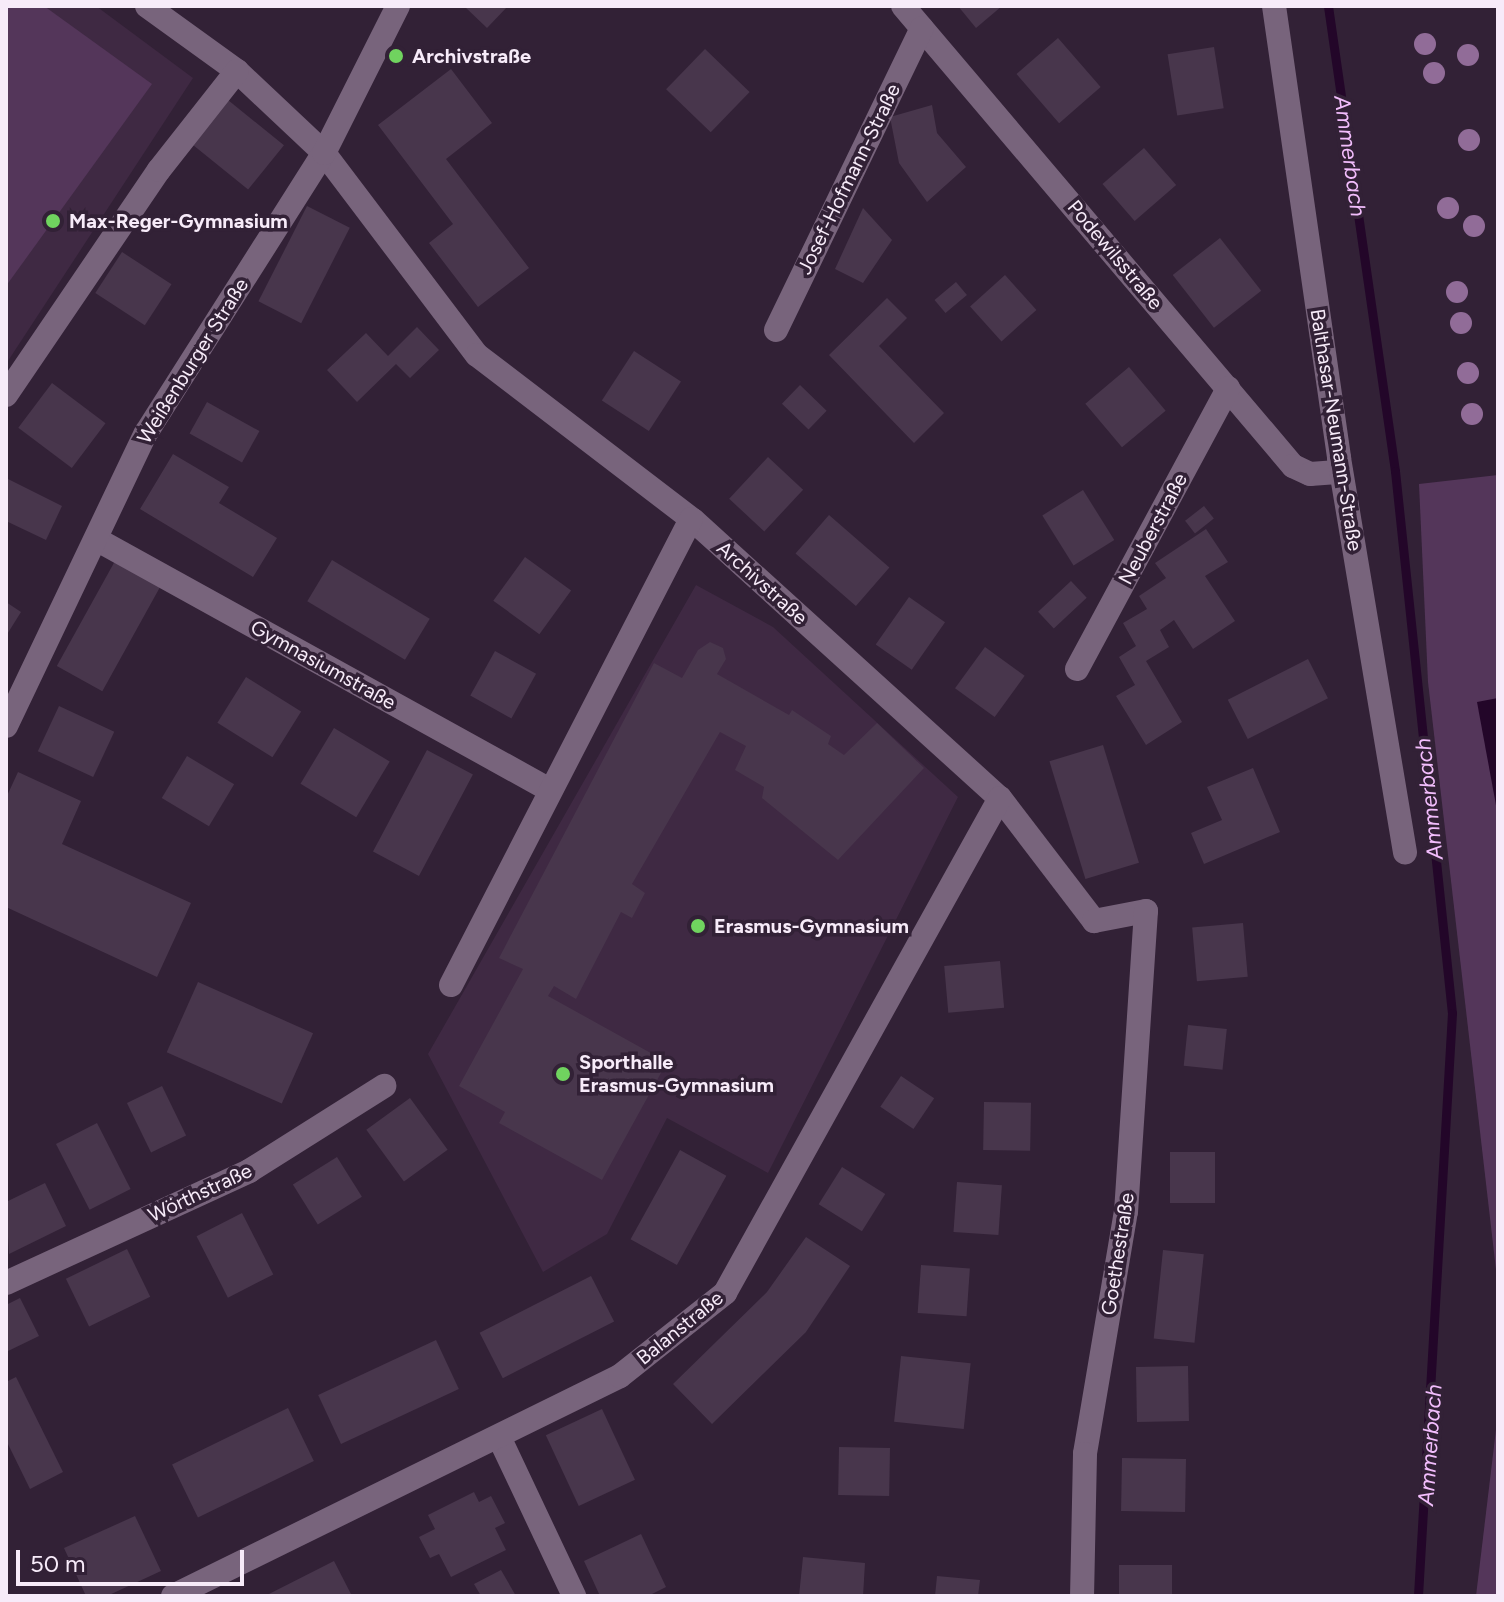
<!DOCTYPE html>
<meta charset="utf-8">
<style>
body{margin:0}
#map{position:relative;width:1504px;height:1602px;overflow:hidden;background:#322136;font-family:Figtree,sans-serif}
div>[style]{position:absolute}
.built>*{inset:0;background:#3f2943}
.green>*{inset:0;background:#54365a}
.water>*{inset:0;background:#230629}
.stream>*{height:9px;margin:-4.5px;padding:0 4.5px;transform-origin:4.5px;border-radius:4.5px;background:#230629}
.building>*{inset:0;background:#48364c;transform-origin:0 0}
.street>*{height:24px;margin:-12px;padding:0 12px;transform-origin:12px;border-radius:12px;background:#78647c}
.trees>*{width:22px;height:22px;margin:-11px;border-radius:50%;background:#916c98}
.dots>*{width:22px;height:22px;translate:-50% -50%;box-sizing:border-box;border:4px solid #322136;border-radius:50%}
span{translate:-50% -50%;white-space:nowrap;text-align:center;line-height:1.15;-webkit-text-stroke:7px #322136;paint-order:stroke}
.poi-label{font-size:20px;color:#f7ebf9;font-weight:700}
.left{translate:0 -50%;text-align:left}
.street-label{font-size:20px;color:#f7ebf9}
.water-label{font-size:22px;color:#f2bdfc;font-style:italic}
.frame{position:absolute;inset:0;border:8px solid #f7ebf9;pointer-events:none}
.scale{position:absolute;left:16px;top:1550px;width:228px;height:36px;box-sizing:border-box;border:4px solid #f7ebf9;border-top:0;padding-left:10px;font-size:24px;line-height:28px;white-space:nowrap;color:#f7ebf9;-webkit-text-stroke:6px #322136;paint-order:stroke}
</style>
<div id="map">
<div class="built">
<div style="clip-path:polygon(6px 6px,96px 6px,193px 78px,6px 364px)"></div>
<div style="clip-path:polygon(696px 585px,773px 627px,958px 797px,768px 1173px,667px 1118px,607px 1234px,543px 1272px,428px 1054px)"></div>
</div>
<div class="green">
<div style="clip-path:polygon(6px 6px,44px 6px,152px 84px,6px 286px)"></div>
<div style="clip-path:polygon(1498px 475px,1498px 1287px,1428px 682px,1419px 484px)"></div>
<div style="clip-path:polygon(1498px 1413px,1498px 1596px,1476px 1596px)"></div>
</div>
<div class="water">
<div style="clip-path:polygon(1498px 698px,1498px 816px,1477px 702px)"></div>
</div>
<div class="stream">
<div style="left:1328px;top:6px;width:470px;rotate:81.8deg"></div>
<div style="left:1395px;top:471px;width:545px;rotate:84deg"></div>
<div style="left:1452px;top:1013px;width:584px;rotate:93.34deg"></div>
</div>
<div class="building">
<div style="clip-path:polygon(464px 6px,508px 6px,487px 28px)"></div>
<div style="clip-path:polygon(958px 6px,1002px 6px,976px 28px)"></div>
<div style="left:1058px;top:38px;width:65px;height:55px;rotate:49deg"></div>
<div style="left:1214px;top:47px;width:62px;height:47px;rotate:81deg"></div>
<div style="left:705px;top:49px;width:62px;height:56px;rotate:44deg"></div>
<div style="clip-path:polygon(451px 69px,492px 123px,446px 159px,529px 268px,478px 307px,429px 243px,453px 224px,378px 125px)"></div>
<div style="left:228px;top:100px;width:72px;height:57px;rotate:39deg"></div>
<div style="clip-path:polygon(932px 105px,937px 133px,966px 167px,927px 202px,899px 163px,890px 117px)"></div>
<div style="left:1144px;top:148px;width:49px;height:55px;rotate:49deg"></div>
<div style="left:307px;top:206px;width:48px;height:107px;rotate:27deg"></div>
<div style="clip-path:polygon(863px 208px,892px 240px,863px 283px,835px 269px)"></div>
<div style="left:1220px;top:238px;width:67px;height:60px;rotate:52deg"></div>
<div style="left:122px;top:252px;width:59px;height:49px;rotate:33deg"></div>
<div style="left:1005px;top:275px;width:47px;height:47px;rotate:48deg"></div>
<div style="left:956px;top:282px;width:17px;height:28px;rotate:50deg"></div>
<div style="clip-path:polygon(887px 298px,907px 318px,879px 346px,944px 413px,914px 443px,829px 355px)"></div>
<div style="clip-path:polygon(417px 327px,439px 350px,410px 378px,396px 364px,357px 402px,327px 370px,366px 333px,388px 356px)"></div>
<div style="left:634px;top:351px;width:56px;height:59px;rotate:33deg"></div>
<div style="left:1129px;top:367px;width:57px;height:57px;rotate:50deg"></div>
<div style="left:52px;top:383px;width:67px;height:56px;rotate:37deg"></div>
<div style="left:800px;top:385px;width:37px;height:26px;rotate:44deg"></div>
<div style="left:207px;top:402px;width:60px;height:36px;rotate:29deg"></div>
<div style="clip-path:polygon(173px 454px,229px 487px,219px 503px,277px 538px,253px 577px,140px 509px)"></div>
<div style="left:768px;top:457px;width:48px;height:57px;rotate:43deg"></div>
<div style="clip-path:polygon(6px 478px,62px 506px,46px 540px,6px 521px)"></div>
<div style="left:1083px;top:490px;width:59px;height:48px;rotate:58deg"></div>
<div style="left:1204px;top:506px;width:16px;height:24px;rotate:52deg"></div>
<div style="left:829px;top:515px;width:80px;height:51px;rotate:41deg"></div>
<div style="clip-path:polygon(1206px 529px,1228px 562px,1205px 576px,1235px 621px,1193px 649px,1174px 620px,1160px 630px,1169px 647px,1146px 661px,1182px 722px,1146px 745px,1116px 696px,1135px 685px,1119px 657px,1136px 646px,1123px 623px,1147px 609px,1139px 596px,1166px 578px,1155px 563px)"></div>
<div style="left:525px;top:557px;width:57px;height:54px;rotate:36deg"></div>
<div style="left:332px;top:560px;width:114px;height:48px;rotate:31deg"></div>
<div style="left:115px;top:561px;width:52px;height:120px;rotate:29deg"></div>
<div style="left:1071px;top:581px;width:23px;height:45px;rotate:47deg"></div>
<div style="left:909px;top:597px;width:44px;height:58px;rotate:35deg"></div>
<div style="clip-path:polygon(6px 602px,21px 612px,6px 636px)"></div>
<div style="clip-path:polygon(710px 642px,723px 648px,726px 659px,717px 674px,789px 715px,792px 710px,831px 736px,828px 744px,844px 755px,877px 723px,924px 768px,838px 860px,762px 798px,764px 787px,735px 770px,746px 746px,720px 732px,632px 884px,645px 893px,632px 918px,621px 912px,576px 999px,554px 986px,548px 996px,667px 1062px,602px 1180px,499px 1123px,505px 1112px,459px 1086px,523px 969px,499px 958px,654px 663px,682px 678px,698px 650px)"></div>
<div style="left:985px;top:647px;width:49px;height:51px;rotate:36deg"></div>
<div style="left:495px;top:651px;width:47px;height:51px;rotate:29deg"></div>
<div style="left:1308px;top:659px;width:44px;height:90px;rotate:63deg"></div>
<div style="left:246px;top:677px;width:65px;height:54px;rotate:32deg"></div>
<div style="left:59px;top:706px;width:61px;height:50px;rotate:25deg"></div>
<div style="left:334px;top:728px;width:65px;height:65px;rotate:31deg"></div>
<div style="left:1103px;top:745px;width:123px;height:56px;rotate:73deg"></div>
<div style="left:427px;top:750px;width:52px;height:115px;rotate:28deg"></div>
<div style="left:187px;top:756px;width:55px;height:49px;rotate:31deg"></div>
<div style="clip-path:polygon(1253px 768px,1280px 832px,1204px 864px,1191px 833px,1222px 820px,1207px 787px)"></div>
<div style="clip-path:polygon(18px 772px,81px 801px,62px 844px,191px 903px,157px 977px,6px 907px,6px 798px)"></div>
<div style="left:1243px;top:923px;width:54px;height:51px;rotate:85deg"></div>
<div style="left:1000px;top:961px;width:47px;height:56px;rotate:85deg"></div>
<div style="left:198px;top:982px;width:126px;height:77px;rotate:24deg"></div>
<div style="left:1188px;top:1025px;width:39px;height:41px;rotate:6deg"></div>
<div style="left:901px;top:1076px;width:40px;height:37px;rotate:34deg"></div>
<div style="left:162px;top:1086px;width:55px;height:39px;rotate:64deg"></div>
<div style="left:410px;top:1098px;width:64px;height:54px;rotate:54deg"></div>
<div style="left:984px;top:1102px;width:47px;height:48px;rotate:1deg"></div>
<div style="left:97px;top:1123px;width:74px;height:46px;rotate:63deg"></div>
<div style="left:680px;top:1150px;width:53px;height:102px;rotate:29deg"></div>
<div style="left:1170px;top:1152px;width:45px;height:51px"></div>
<div style="left:337px;top:1157px;width:47px;height:52px;rotate:58deg"></div>
<div style="left:842px;top:1167px;width:51px;height:44px;rotate:32deg"></div>
<div style="left:957px;top:1182px;width:45px;height:50px;rotate:4deg"></div>
<div style="clip-path:polygon(45px 1183px,66px 1226px,9px 1254px,6px 1202px)"></div>
<div style="left:242px;top:1213px;width:69px;height:51px;rotate:63deg"></div>
<div style="clip-path:polygon(806px 1237px,850px 1266px,806px 1332px,712px 1424px,673px 1384px,767px 1292px)"></div>
<div style="left:127px;top:1249px;width:53px;height:68px;rotate:64deg"></div>
<div style="left:1163px;top:1250px;width:41px;height:89px;rotate:6deg"></div>
<div style="left:921px;top:1265px;width:49px;height:48px;rotate:4deg"></div>
<div style="left:591px;top:1276px;width:51px;height:125px;rotate:63deg"></div>
<div style="clip-path:polygon(20px 1298px,39px 1336px,6px 1352px,6px 1305px)"></div>
<div style="left:436px;top:1340px;width:54px;height:130px;rotate:65deg"></div>
<div style="left:901px;top:1356px;width:70px;height:66px;rotate:6deg"></div>
<div style="left:1188px;top:1366px;width:55px;height:52px;rotate:89deg"></div>
<div style="clip-path:polygon(16px 1377px,63px 1472px,30px 1489px,6px 1440px,6px 1382px)"></div>
<div style="left:288px;top:1408px;width:59px;height:129px;rotate:64deg"></div>
<div style="left:602px;top:1409px;width:78px;height:62px;rotate:65deg"></div>
<div style="left:839px;top:1447px;width:51px;height:48px;rotate:1deg"></div>
<div style="left:1122px;top:1458px;width:64px;height:53px;rotate:1deg"></div>
<div style="clip-path:polygon(474px 1492px,479px 1502px,491px 1496px,505px 1523px,495px 1528px,506px 1550px,451px 1577px,439px 1554px,430px 1558px,419px 1537px,435px 1529px,428px 1515px)"></div>
<div style="clip-path:polygon(135px 1516px,161px 1571px,107px 1596px,86px 1596px,64px 1548px)"></div>
<div style="clip-path:polygon(641px 1534px,666px 1587px,648px 1596px,600px 1596px,584px 1561px)"></div>
<div style="clip-path:polygon(803px 1557px,865px 1563px,863px 1596px,799px 1596px)"></div>
<div style="clip-path:polygon(334px 1561px,352px 1596px,265px 1596px)"></div>
<div style="left:1119px;top:1565px;width:53px;height:31px"></div>
<div style="clip-path:polygon(501px 1570px,516px 1596px,481px 1596px,474px 1584px)"></div>
<div style="clip-path:polygon(937px 1576px,980px 1580px,978px 1596px,935px 1596px)"></div>
</div>
<div class="street">
<div style="left:147px;top:6px;width:111px;rotate:35.8deg"></div>
<div style="left:237px;top:71px;width:120px;rotate:43.3deg"></div>
<div style="left:324px;top:153px;width:253px;rotate:52.9deg"></div>
<div style="left:477px;top:355px;width:272px;rotate:37.4deg"></div>
<div style="left:693px;top:520px;width:414px;rotate:42.2deg"></div>
<div style="left:1000px;top:798px;width:155px;rotate:52.6deg"></div>
<div style="left:1094px;top:921px;width:53px;rotate:-10.9deg"></div>
<div style="left:1146px;top:911px;width:301px;rotate:93.8deg"></div>
<div style="left:1126px;top:1211px;width:246px;rotate:99.6deg"></div>
<div style="left:1085px;top:1454px;width:142px;rotate:91.2deg"></div>
<div style="left:903px;top:6px;width:603px;rotate:49.71deg"></div>
<div style="left:1293px;top:466px;width:19px;rotate:25deg"></div>
<div style="left:1310px;top:474px;width:31px;rotate:-4deg"></div>
<div style="left:1274px;top:6px;width:457px;rotate:81.8deg"></div>
<div style="left:1339px;top:458px;width:400px;rotate:80.5deg"></div>
<div style="left:776px;top:330px;width:335px;rotate:-64.2deg"></div>
<div style="left:6px;top:395px;width:272px;rotate:-55.8deg"></div>
<div style="left:159px;top:170px;width:126px;rotate:-51.8deg"></div>
<div style="left:96px;top:539px;width:519px;rotate:28.94deg"></div>
<div style="left:1077px;top:669px;width:319px;rotate:-61.7deg"></div>
<div style="left:6px;top:726px;width:325px;rotate:-64.5deg"></div>
<div style="left:146px;top:433px;width:332px;rotate:-57.6deg"></div>
<div style="left:324px;top:153px;width:165px;rotate:-63.3deg"></div>
<div style="left:451px;top:985px;width:524px;rotate:-62.75deg"></div>
<div style="left:6px;top:1283px;width:268px;rotate:-24.7deg"></div>
<div style="left:249px;top:1171px;width:160px;rotate:-32.2deg"></div>
<div style="left:499px;top:1437px;width:176px;rotate:64.7deg"></div>
<div style="left:173px;top:1596px;width:498px;rotate:-26.2deg"></div>
<div style="left:620px;top:1376px;width:134px;rotate:-38.3deg"></div>
<div style="left:725px;top:1293px;width:566px;rotate:-60.95deg"></div>
</div>
<div class="trees">
<div style="left:1425px;top:44px"></div>
<div style="left:1468px;top:55px"></div>
<div style="left:1434px;top:73px"></div>
<div style="left:1469px;top:140px"></div>
<div style="left:1448px;top:208px"></div>
<div style="left:1474px;top:226px"></div>
<div style="left:1457px;top:292px"></div>
<div style="left:1461px;top:323px"></div>
<div style="left:1468px;top:373px"></div>
<div style="left:1472px;top:414px"></div>
</div>
<div class="dots">
<div style="left:396px;top:56px;background:#70d35f"></div>
<div style="left:53px;top:221px;background:#70d35f"></div>
<div style="left:698px;top:926px;background:#70d35f"></div>
<div style="left:563px;top:1074px;background:#70d35f"></div>
</div>
<div class="poi-label">
<span class="left" style="left:412px;top:56px">Archivstraße</span>
<span class="left" style="left:69px;top:221px">Max-Reger-Gymnasium</span>
<span class="left" style="left:714px;top:926px">Erasmus-Gymnasium</span>
<span class="left" style="left:579px;top:1074px">Sporthalle<br>Erasmus-Gymnasium</span>
</div>
<div class="street-label">
<span style="left:849px;top:179px;rotate:-64deg">Josef-Hofmann-Straße</span>
<span style="left:1115px;top:255px;rotate:50deg">Podewilsstraße</span>
<span style="left:193px;top:361px;rotate:-58deg">Weißenburger Straße</span>
<span style="left:1336px;top:430px;rotate:81deg">Balthasar-Neumann-Straße</span>
<span style="left:1153px;top:529px;rotate:-62deg">Neuberstraße</span>
<span style="left:762px;top:583px;rotate:42deg">Archivstraße</span>
<span style="left:323px;top:665px;rotate:29deg">Gymnasiumstraße</span>
<span style="left:200px;top:1193px;rotate:-25deg">Wörthstraße</span>
<span style="left:1118px;top:1254px;rotate:-81deg">Goethestraße</span>
<span style="left:680px;top:1328px;rotate:-39deg">Balanstraße</span>
</div>
<div class="water-label">
<span style="left:1350px;top:156px;rotate:82deg">Ammerbach</span>
<span style="left:1429px;top:799px;rotate:-96deg">Ammerbach</span>
<span style="left:1430px;top:1445px;rotate:-86deg">Ammerbach</span>
</div>
<div class="frame"></div>
<div class="scale">50 m</div>
</div>
